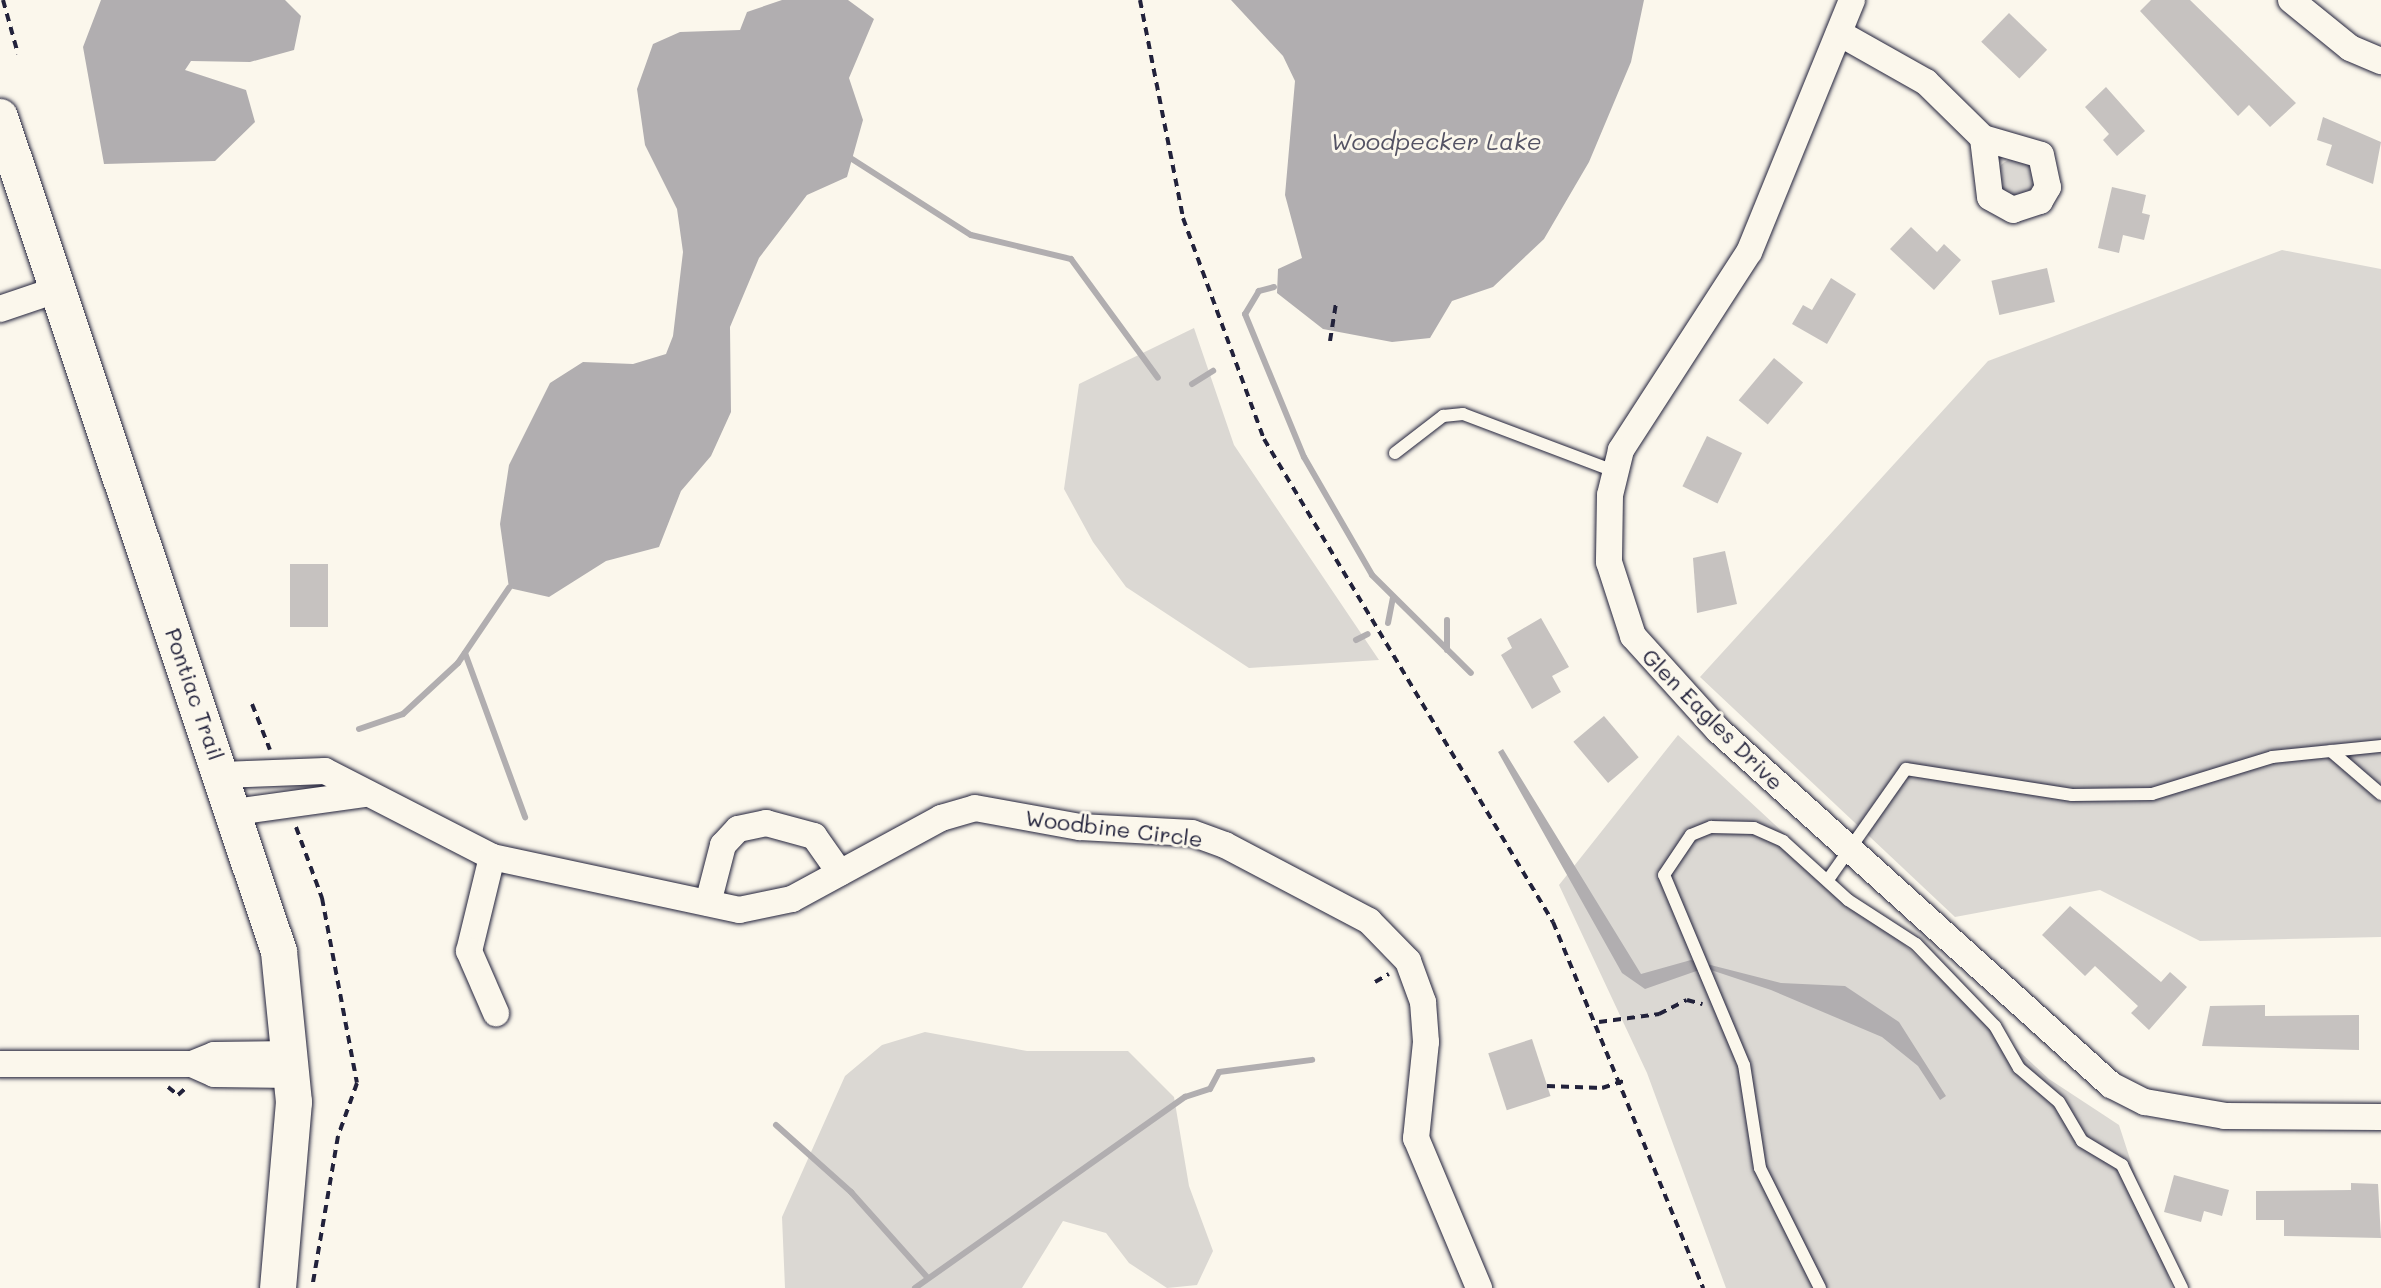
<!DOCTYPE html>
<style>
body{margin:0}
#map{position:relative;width:2381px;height:1288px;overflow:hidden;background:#fbf7ec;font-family:Mali,sans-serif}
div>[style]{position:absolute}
.green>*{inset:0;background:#dbd8d3}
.round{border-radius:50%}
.water>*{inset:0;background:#b1aeb0}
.stream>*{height:6px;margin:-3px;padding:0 3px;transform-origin:3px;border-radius:3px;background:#b1aeb0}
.building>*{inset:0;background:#c6c2c0;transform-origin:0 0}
.path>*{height:4px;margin-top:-2px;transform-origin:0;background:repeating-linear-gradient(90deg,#22223b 0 8px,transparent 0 14px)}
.roads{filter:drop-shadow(0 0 2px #22223b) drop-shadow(0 0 2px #22223b)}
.lane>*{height:12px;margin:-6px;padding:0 6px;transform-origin:6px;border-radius:6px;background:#fbf7ec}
.street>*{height:26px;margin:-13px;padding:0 13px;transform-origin:13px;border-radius:13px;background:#fbf7ec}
.secondary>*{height:36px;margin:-18px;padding:0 18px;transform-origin:18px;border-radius:18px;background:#fbf7ec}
span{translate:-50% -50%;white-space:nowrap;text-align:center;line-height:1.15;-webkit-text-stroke:6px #fbf7ec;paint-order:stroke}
.street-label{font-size:22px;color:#22223b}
.water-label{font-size:24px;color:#545364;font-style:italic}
</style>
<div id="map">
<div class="green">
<div class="round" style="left:1996px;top:159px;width:38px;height:38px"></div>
<div style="clip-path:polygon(2282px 250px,2381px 269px,2381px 937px,2200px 941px,2100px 890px,1955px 917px,1700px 677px,1988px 361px)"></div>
<div style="clip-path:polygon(1194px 328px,1234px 445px,1379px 660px,1249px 668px,1126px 587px,1093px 542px,1064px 489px,1079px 384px)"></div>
<div style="clip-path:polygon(1678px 735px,2049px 1079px,2119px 1125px,2172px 1288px,1726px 1288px,1647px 1073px,1559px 885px)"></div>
<div style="clip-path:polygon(925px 1032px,1027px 1051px,1128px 1051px,1174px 1097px,1189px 1186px,1213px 1251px,1197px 1285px,1167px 1288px,1129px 1263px,1106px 1233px,1063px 1221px,1022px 1288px,785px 1288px,782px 1217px,845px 1076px,882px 1045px)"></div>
</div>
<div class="water">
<div style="clip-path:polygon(101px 0,285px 0,301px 16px,294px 50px,250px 62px,191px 61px,185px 70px,246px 90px,255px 122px,215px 161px,104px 164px,83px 47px)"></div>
<div style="clip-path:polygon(782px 0,848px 0,874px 19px,849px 78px,863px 120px,847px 177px,807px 195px,759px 258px,730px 327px,731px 412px,711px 456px,681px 491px,659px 547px,606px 561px,549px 597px,509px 588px,500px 524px,509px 465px,550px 383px,583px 362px,633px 364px,666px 354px,673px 336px,683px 252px,677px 209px,645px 145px,637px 89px,653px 44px,680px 32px,740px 30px,747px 12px)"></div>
<div style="clip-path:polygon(1231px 0,1644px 0,1631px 62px,1589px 162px,1544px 239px,1493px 287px,1452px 301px,1430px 338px,1392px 342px,1323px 329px,1277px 293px,1278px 269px,1302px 258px,1285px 195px,1295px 81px,1283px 56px)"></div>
<div style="clip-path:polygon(1503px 749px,1641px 974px,1691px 960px,1781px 983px,1845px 986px,1899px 1022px,1946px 1096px,1940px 1100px,1918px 1066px,1882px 1037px,1771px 990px,1705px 968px,1645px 989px,1622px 973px,1498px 752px)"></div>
</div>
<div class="stream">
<div style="left:852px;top:159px;width:141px;rotate:32.6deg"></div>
<div style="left:971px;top:235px;width:103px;rotate:13.5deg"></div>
<div style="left:1071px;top:259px;width:147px;rotate:53.8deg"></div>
<div style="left:1274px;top:287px;width:16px;rotate:165deg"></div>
<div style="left:1259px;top:291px;width:27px;rotate:121deg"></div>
<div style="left:1245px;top:314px;width:155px;rotate:67.6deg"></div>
<div style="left:1304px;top:457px;width:136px;rotate:60deg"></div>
<div style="left:1372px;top:575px;width:139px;rotate:44.7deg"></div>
<div style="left:1192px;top:384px;width:25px;rotate:-32deg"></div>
<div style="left:1447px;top:620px;width:30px;rotate:90deg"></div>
<div style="left:1388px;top:623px;width:26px;rotate:-79deg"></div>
<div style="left:1356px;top:640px;width:13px;rotate:-27deg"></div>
<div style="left:465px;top:653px;width:175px;rotate:69.9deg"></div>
<div style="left:359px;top:729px;width:46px;rotate:-18.8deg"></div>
<div style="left:403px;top:714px;width:75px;rotate:-42.8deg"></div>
<div style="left:458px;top:663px;width:91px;rotate:-55.8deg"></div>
<div style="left:776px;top:1125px;width:101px;rotate:41.8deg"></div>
<div style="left:851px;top:1192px;width:113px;rotate:48.2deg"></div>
<div style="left:915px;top:1288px;width:331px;rotate:-35.3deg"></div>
<div style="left:1185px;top:1097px;width:26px;rotate:-18deg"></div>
<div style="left:1210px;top:1089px;width:19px;rotate:-62deg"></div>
<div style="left:1219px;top:1072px;width:94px;rotate:-7.4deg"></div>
</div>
<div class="building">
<div style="clip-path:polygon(2151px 0,2190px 0,2296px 103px,2270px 127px,2249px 105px,2238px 116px,2140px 11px)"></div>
<div style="left:2009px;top:13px;width:53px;height:40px;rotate:44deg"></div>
<div style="clip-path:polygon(2106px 87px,2145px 131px,2117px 156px,2103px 140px,2109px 134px,2085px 107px)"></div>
<div style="clip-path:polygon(2323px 117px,2381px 142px,2373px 184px,2326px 165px,2332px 145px,2317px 140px)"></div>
<div style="clip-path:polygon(2112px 187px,2146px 195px,2142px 213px,2150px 215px,2144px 240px,2123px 235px,2119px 253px,2098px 248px)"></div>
<div style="clip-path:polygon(1911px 227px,1937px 252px,1944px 244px,1961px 260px,1934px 290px,1890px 249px)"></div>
<div style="left:2047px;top:268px;width:35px;height:57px;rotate:77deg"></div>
<div style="clip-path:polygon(1831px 278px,1856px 294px,1827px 344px,1792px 324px,1803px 305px,1812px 310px)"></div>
<div style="left:1774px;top:358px;width:38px;height:55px;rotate:40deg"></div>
<div style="left:1707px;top:436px;width:39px;height:56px;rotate:26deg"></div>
<div style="clip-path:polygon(1725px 551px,1737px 604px,1697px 613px,1693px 558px)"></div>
<div style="left:290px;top:564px;width:38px;height:63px"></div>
<div style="clip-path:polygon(1541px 618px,1569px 667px,1552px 676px,1561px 692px,1532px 709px,1501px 655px,1512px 648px,1507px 638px)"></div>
<div style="left:1604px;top:716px;width:54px;height:40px;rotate:50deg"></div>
<div style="clip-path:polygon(2070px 906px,2161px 982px,2170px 972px,2187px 987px,2149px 1030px,2131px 1013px,2138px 1006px,2095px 966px,2085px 976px,2042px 935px)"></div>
<div style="clip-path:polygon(2265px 1005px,2265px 1016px,2359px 1015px,2359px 1050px,2202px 1046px,2210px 1006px)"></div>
<div style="left:1532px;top:1039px;width:60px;height:46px;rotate:72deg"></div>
<div style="clip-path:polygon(2174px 1175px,2229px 1190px,2222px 1216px,2204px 1211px,2201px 1222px,2164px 1212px)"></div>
<div style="clip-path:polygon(2351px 1183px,2378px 1184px,2381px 1238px,2284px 1236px,2284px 1220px,2256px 1220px,2256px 1191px,2351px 1190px)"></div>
</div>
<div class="path">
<div style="left:3px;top:0;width:56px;rotate:74.5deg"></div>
<div style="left:1140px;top:0;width:222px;rotate:78.8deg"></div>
<div style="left:1183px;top:218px;width:235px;rotate:69.9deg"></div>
<div style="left:1264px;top:439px;width:563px;rotate:59.11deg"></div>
<div style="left:1553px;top:922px;width:396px;rotate:67.7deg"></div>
<div style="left:1330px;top:341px;width:39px;rotate:-81deg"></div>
<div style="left:252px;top:704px;width:49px;rotate:68.6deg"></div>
<div style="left:296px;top:827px;width:76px;rotate:69.9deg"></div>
<div style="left:322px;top:898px;width:188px;rotate:79.3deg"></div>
<div style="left:357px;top:1083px;width:56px;rotate:109.7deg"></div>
<div style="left:338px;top:1136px;width:154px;rotate:99.7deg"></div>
<div style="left:1375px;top:982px;width:16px;rotate:-30deg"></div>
<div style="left:1599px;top:1022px;width:61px;rotate:-7.6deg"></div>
<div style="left:1659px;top:1014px;width:31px;rotate:-27deg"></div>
<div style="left:1687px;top:1000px;width:16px;rotate:15deg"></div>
<div style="left:1547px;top:1086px;width:55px;rotate:2.1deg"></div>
<div style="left:1602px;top:1088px;width:23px;rotate:-18deg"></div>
<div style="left:168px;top:1087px;width:13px;rotate:39deg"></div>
<div style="left:178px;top:1095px;width:13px;rotate:-42deg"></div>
</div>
<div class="roads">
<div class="lane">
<div style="left:1395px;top:453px;width:61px;rotate:-37.6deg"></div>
<div style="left:1443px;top:416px;width:20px;rotate:-6deg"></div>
<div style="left:1463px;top:414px;width:161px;rotate:20.7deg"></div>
<div style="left:2331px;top:751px;width:66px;rotate:40.7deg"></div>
<div style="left:1830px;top:877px;width:132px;rotate:-54.9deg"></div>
<div style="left:1906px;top:769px;width:168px;rotate:8.9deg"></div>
<div style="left:2072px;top:795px;width:80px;rotate:-0.7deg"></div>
<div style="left:2152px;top:794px;width:126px;rotate:-17.1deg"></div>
<div style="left:2272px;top:757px;width:110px;rotate:-5.8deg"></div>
<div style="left:1820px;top:1288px;width:134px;rotate:-116.6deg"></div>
<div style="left:1760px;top:1168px;width:104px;rotate:-98.8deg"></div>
<div style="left:1744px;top:1065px;width:206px;rotate:-112.8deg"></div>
<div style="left:1664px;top:875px;width:48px;rotate:-56deg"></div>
<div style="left:1691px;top:835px;width:22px;rotate:-22deg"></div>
<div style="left:1711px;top:827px;width:43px;rotate:1.3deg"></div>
<div style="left:1754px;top:828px;width:32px;rotate:24deg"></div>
<div style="left:1783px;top:841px;width:88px;rotate:42.2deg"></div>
<div style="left:1848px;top:900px;width:81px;rotate:32.9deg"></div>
<div style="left:1916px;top:944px;width:114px;rotate:46.1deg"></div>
<div style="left:1995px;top:1026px;width:48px;rotate:60.3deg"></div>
<div style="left:2019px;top:1068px;width:52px;rotate:40.4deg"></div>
<div style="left:2059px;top:1102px;width:45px;rotate:59.5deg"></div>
<div style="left:2082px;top:1141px;width:47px;rotate:31deg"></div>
<div style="left:2122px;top:1165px;width:137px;rotate:64deg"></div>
</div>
<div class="street">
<div style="left:1852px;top:0;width:272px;rotate:112.2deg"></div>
<div style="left:1749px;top:252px;width:236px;rotate:122.9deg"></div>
<div style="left:1621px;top:450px;width:46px;rotate:103.7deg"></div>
<div style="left:1610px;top:495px;width:67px;rotate:90.9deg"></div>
<div style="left:1609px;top:562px;width:78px;rotate:72deg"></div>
<div style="left:1633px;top:636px;width:127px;rotate:47.9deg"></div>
<div style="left:1718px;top:730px;width:530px;rotate:42.09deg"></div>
<div style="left:2111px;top:1085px;width:38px;rotate:27deg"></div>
<div style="left:2145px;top:1102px;width:81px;rotate:9.9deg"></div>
<div style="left:2225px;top:1116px;width:156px;rotate:0.4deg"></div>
<div style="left:2291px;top:0;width:76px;rotate:39.1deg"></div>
<div style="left:2350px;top:48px;width:34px;rotate:23deg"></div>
<div style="left:1839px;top:33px;width:100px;rotate:29.4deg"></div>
<div style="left:1926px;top:82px;width:80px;rotate:44.5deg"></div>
<div style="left:1983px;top:138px;width:60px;rotate:16.3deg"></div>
<div style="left:2041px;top:155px;width:33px;rotate:78deg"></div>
<div style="left:2048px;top:187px;width:16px;rotate:120deg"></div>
<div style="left:2040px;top:201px;width:28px;rotate:162deg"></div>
<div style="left:2013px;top:210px;width:26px;rotate:-151deg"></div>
<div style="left:1990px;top:197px;width:59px;rotate:-96.8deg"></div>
<div style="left:0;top:309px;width:59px;rotate:-18.7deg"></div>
<div style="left:222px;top:775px;width:103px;rotate:-2.2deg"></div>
<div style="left:325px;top:771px;width:188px;rotate:27.2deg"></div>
<div style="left:492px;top:857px;width:253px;rotate:12.1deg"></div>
<div style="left:739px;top:910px;width:54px;rotate:-11.7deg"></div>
<div style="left:792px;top:899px;width:170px;rotate:-28.5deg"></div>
<div style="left:941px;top:818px;width:35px;rotate:-16deg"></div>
<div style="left:975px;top:808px;width:107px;rotate:10.3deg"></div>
<div style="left:1080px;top:827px;width:112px;rotate:3.1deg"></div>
<div style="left:1192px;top:833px;width:35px;rotate:20deg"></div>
<div style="left:1225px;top:845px;width:163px;rotate:27.8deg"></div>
<div style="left:1369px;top:921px;width:56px;rotate:45.7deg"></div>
<div style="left:1408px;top:961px;width:44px;rotate:69.9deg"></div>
<div style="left:1423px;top:1002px;width:40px;rotate:85.7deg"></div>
<div style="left:1426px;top:1042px;width:97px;rotate:95.9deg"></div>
<div style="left:1416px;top:1138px;width:163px;rotate:67.2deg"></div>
<div style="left:235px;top:812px;width:130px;rotate:-7.9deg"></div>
<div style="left:492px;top:857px;width:97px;rotate:103.7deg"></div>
<div style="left:469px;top:951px;width:68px;rotate:66.5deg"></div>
<div style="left:708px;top:903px;width:60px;rotate:-75.5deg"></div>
<div style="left:723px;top:845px;width:22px;rotate:-47deg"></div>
<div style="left:738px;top:829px;width:29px;rotate:-12deg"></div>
<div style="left:766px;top:823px;width:50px;rotate:15.2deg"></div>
<div style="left:814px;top:836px;width:45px;rotate:54.9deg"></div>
<div style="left:292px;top:1054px;width:78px;rotate:179.3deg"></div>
<div style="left:214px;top:1055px;width:24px;rotate:158deg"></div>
<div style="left:192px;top:1064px;width:24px;rotate:24deg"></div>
<div style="left:214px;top:1074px;width:79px;rotate:0.7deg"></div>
<div style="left:0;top:1064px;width:192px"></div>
</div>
<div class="secondary">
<div style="left:0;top:117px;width:880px;rotate:71.52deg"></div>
<div style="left:279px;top:952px;width:151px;rotate:84.3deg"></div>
<div style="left:294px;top:1102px;width:187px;rotate:94.9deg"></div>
</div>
</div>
<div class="street-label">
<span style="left:195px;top:694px;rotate:71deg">Pontiac Trail</span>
<span style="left:1713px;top:719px;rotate:45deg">Glen Eagles Drive</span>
<span style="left:1114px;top:828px;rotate:7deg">Woodbine Circle</span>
</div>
<div class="water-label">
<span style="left:1436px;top:141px">Woodpecker Lake</span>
</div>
</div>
